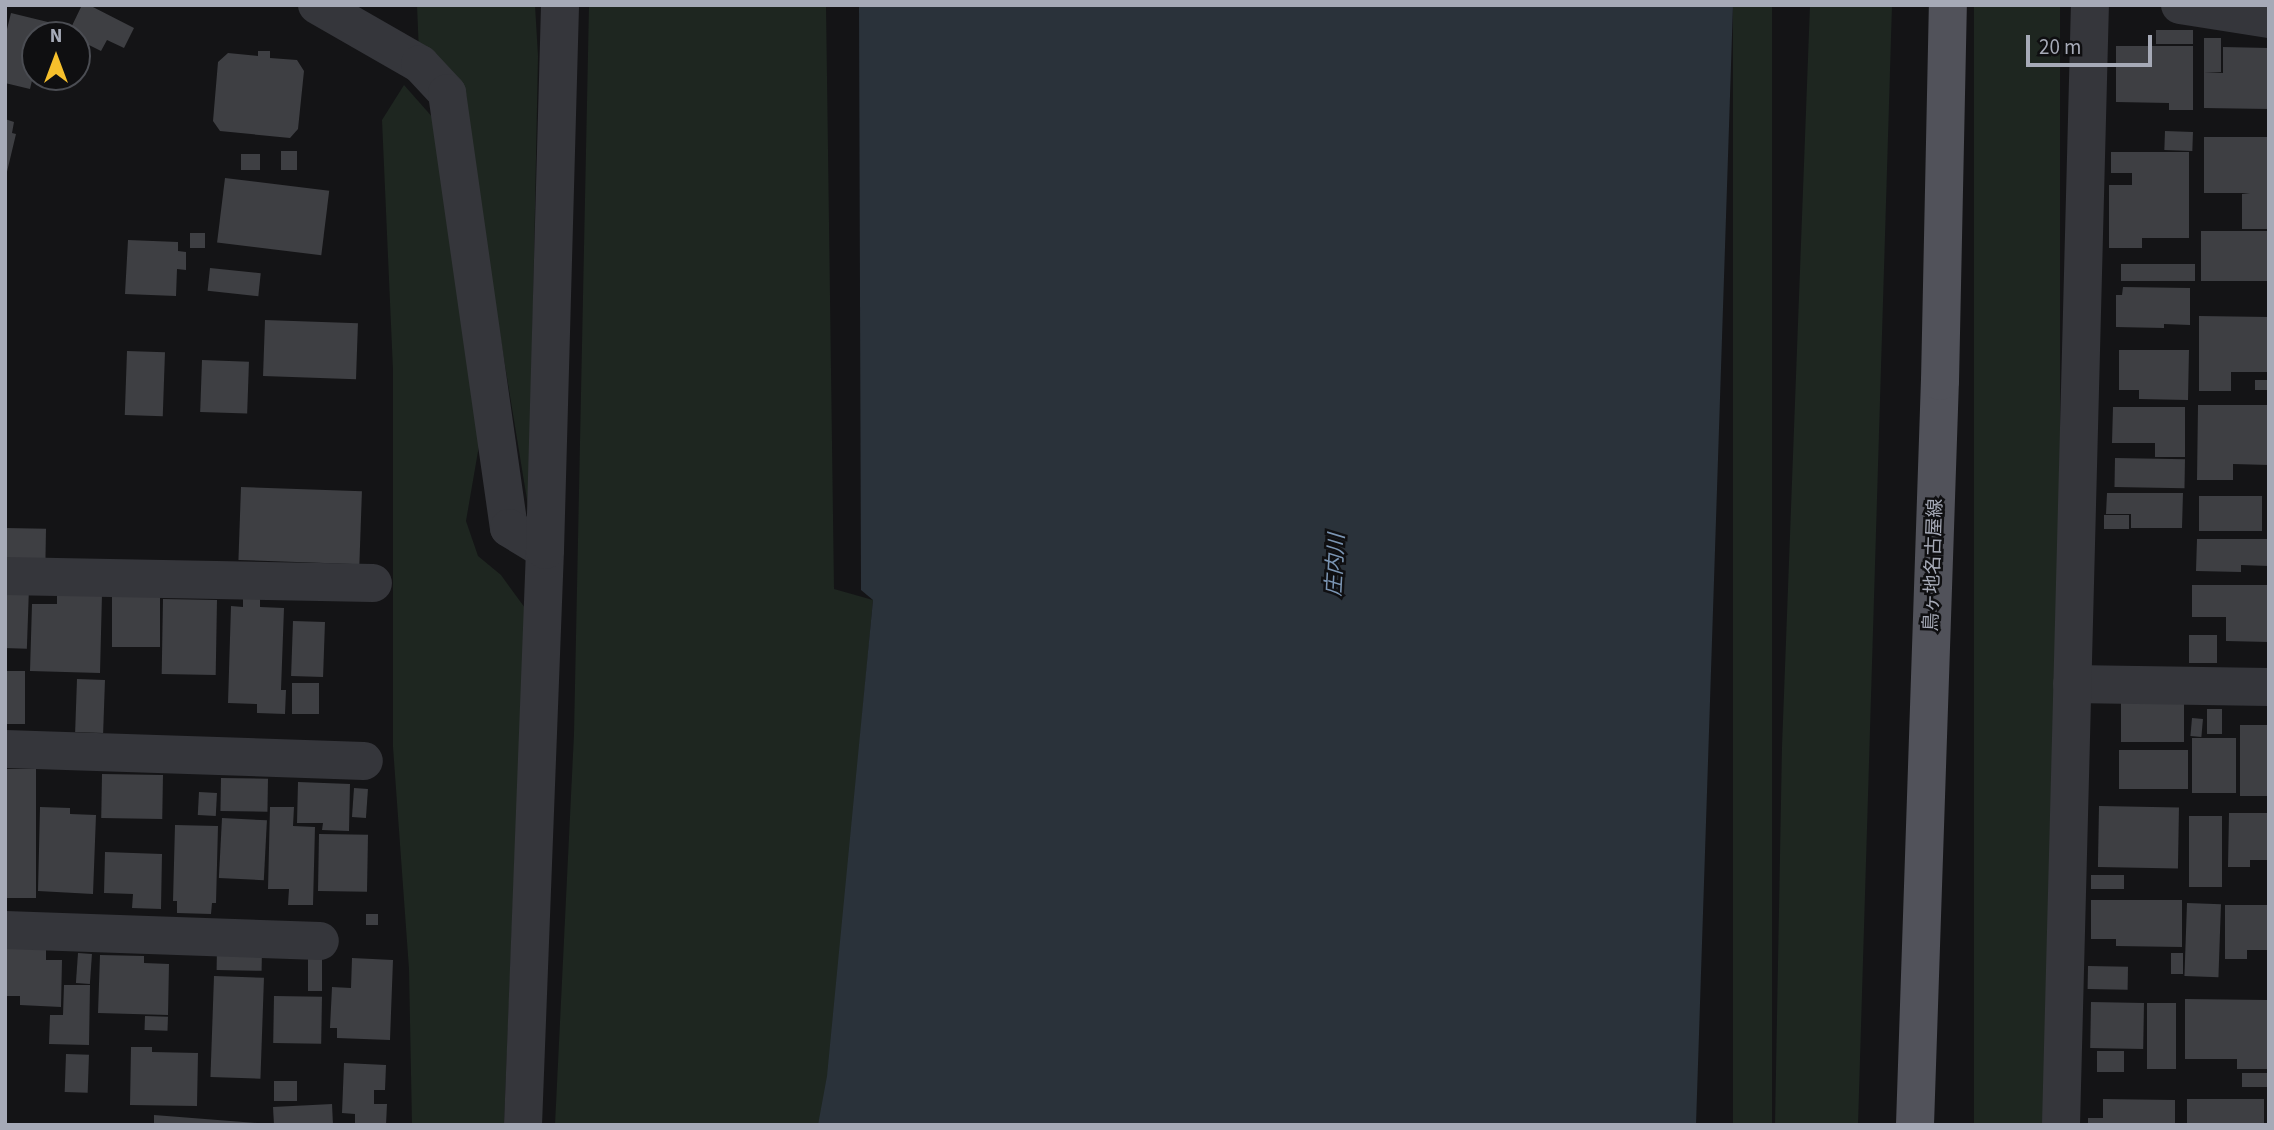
<!DOCTYPE html>
<meta charset="utf-8">
<style>
body{margin:0}
#map{position:relative;width:2274px;height:1130px;overflow:hidden;background:#141416;font-family:"Source Sans 3","Noto Sans JP",sans-serif}
div>[style]{position:absolute}
.green>*{inset:0;background:#1e2620;transform-origin:0 0}
.water>*{inset:0;background:#2a323a}
.building>*{inset:0;background:#3e3f43;transform-origin:0 0}
.minor>*{height:38px;margin:-19px;padding:0 19px;transform-origin:19px;border-radius:19px;background:#35363b}
.major>*{height:38px;margin:-19px;padding:0 19px;transform-origin:19px;border-radius:19px;background:#51525a}
span{translate:-50% -50%;white-space:nowrap;text-align:center;line-height:1.15;-webkit-text-stroke:5px #0f0f11;paint-order:stroke}
.street-label{font-size:19px;color:#a6aab7}
.water-label{font-size:21px;color:#7b95b3;font-style:italic}
.frame{position:absolute;inset:0;border:7px solid #a6aab7;pointer-events:none}
.north{position:absolute;left:21px;top:21px;width:70px;height:70px;box-sizing:border-box;background:#0f0f11;border:2px solid #4b4d53;border-radius:50%;rotate:0deg;font-size:19px;font-weight:700;line-height:28px;text-align:center;color:#a6aab7}
.north::after{content:'';display:block;margin:auto;width:24px;height:32px;background:#f6c02c;clip-path:polygon(50% 0,100% 100%,50% 72%,0 100%)}
.scale{position:absolute;left:2026px;top:35px;width:126px;height:32px;box-sizing:border-box;border:4px solid #a6aab7;border-top:0;padding-left:9px;font-size:21px;line-height:24px;white-space:nowrap;color:#a6aab7;-webkit-text-stroke:5px #0f0f11;paint-order:stroke}
</style>
<div id="map">
<div class="green">
<div style="clip-path:polygon(417px 5px,535px 5px,538px 56px,529px 512px,459px 84px,419px 53px)"></div>
<div style="clip-path:polygon(589px 5px,826px 5px,834px 589px,873px 600px,825px 1125px,555px 1125px,574px 734px)"></div>
<div style="left:1733px;top:5px;width:39px;height:1121px"></div>
<div style="clip-path:polygon(1810px 5px,1892px 5px,1858px 1125px,1775px 1125px,1782px 747px)"></div>
<div style="left:1974px;top:5px;width:86px;height:1121px"></div>
<div style="clip-path:polygon(404px 85px,442px 128px,481px 434px,466px 521px,478px 556px,501px 575px,525px 608px,504px 1125px,412px 1125px,409px 969px,393px 747px,393px 370px,382px 120px)"></div>
</div>
<div class="water">
<div style="clip-path:polygon(859px 5px,1733px 5px,1696px 1125px,818px 1125px,827px 1076px,873px 600px,861px 590px)"></div>
</div>
<div class="building">
<div style="clip-path:polygon(82px 5px,89px 5px,134px 28px,124px 48px,107px 40px,101px 51px,77px 39px,77px 35px,68px 34px)"></div>
<div style="clip-path:polygon(11px 13px,56px 24px,53px 35px,35px 35px,35px 68px,30px 89px,5px 83px,5px 37px)"></div>
<div style="left:2156px;top:30px;width:37px;height:14px"></div>
<div style="left:2204px;top:38px;width:17px;height:34px"></div>
<div style="clip-path:polygon(2116px 46px,2193px 46px,2193px 110px,2169px 110px,2169px 103px,2116px 102px)"></div>
<div style="clip-path:polygon(2223px 47px,2269px 48px,2269px 109px,2204px 108px,2204px 72px,2223px 73px)"></div>
<div style="clip-path:polygon(258px 51px,270px 51px,270px 58px,297px 60px,304px 71px,298px 129px,290px 138px,220px 131px,213px 121px,218px 62px,228px 53px,258px 56px)"></div>
<div style="clip-path:polygon(5px 119px,14px 122px,12px 133px,16px 134px,6px 176px)"></div>
<div style="left:2165px;top:131px;width:28px;height:19px;rotate:2deg"></div>
<div style="clip-path:polygon(2204px 137px,2269px 137px,2269px 229px,2242px 229px,2242px 194px,2250px 193px,2204px 193px)"></div>
<div style="left:281px;top:151px;width:16px;height:19px"></div>
<div style="clip-path:polygon(2111px 152px,2189px 152px,2189px 238px,2142px 238px,2142px 248px,2109px 248px,2109px 185px,2132px 185px,2132px 173px,2111px 173px)"></div>
<div style="left:241px;top:154px;width:19px;height:16px"></div>
<div style="left:225px;top:178px;width:105px;height:65px;rotate:7deg"></div>
<div style="left:2201px;top:231px;width:68px;height:50px"></div>
<div style="left:190px;top:233px;width:15px;height:15px"></div>
<div style="clip-path:polygon(128px 240px,178px 242px,178px 251px,186px 252px,186px 270px,177px 269px,176px 296px,125px 294px)"></div>
<div style="left:2121px;top:264px;width:74px;height:17px"></div>
<div style="left:210px;top:268px;width:51px;height:23px;rotate:6deg"></div>
<div style="clip-path:polygon(2123px 287px,2190px 288px,2190px 325px,2164px 324px,2164px 328px,2116px 327px,2116px 295px,2122px 295px)"></div>
<div style="clip-path:polygon(2199px 316px,2269px 317px,2269px 372px,2231px 372px,2231px 391px,2199px 391px)"></div>
<div style="left:265px;top:320px;width:93px;height:56px;rotate:2deg"></div>
<div style="clip-path:polygon(2119px 350px,2189px 350px,2188px 400px,2139px 399px,2139px 390px,2119px 390px)"></div>
<div style="left:127px;top:351px;width:38px;height:64px;rotate:2deg"></div>
<div style="left:202px;top:360px;width:47px;height:52px;rotate:2deg"></div>
<div style="left:2255px;top:380px;width:14px;height:10px"></div>
<div style="clip-path:polygon(2198px 405px,2269px 405px,2269px 465px,2233px 464px,2233px 480px,2197px 480px)"></div>
<div style="clip-path:polygon(2113px 407px,2185px 407px,2185px 457px,2155px 457px,2155px 443px,2112px 443px)"></div>
<div style="left:2115px;top:458px;width:70px;height:29px;rotate:1deg"></div>
<div style="left:241px;top:487px;width:121px;height:73px;rotate:2deg"></div>
<div style="clip-path:polygon(2107px 493px,2183px 493px,2182px 528px,2131px 528px,2131px 514px,2106px 514px)"></div>
<div style="left:2199px;top:496px;width:63px;height:35px"></div>
<div style="left:2104px;top:515px;width:25px;height:14px"></div>
<div style="left:5px;top:528px;width:41px;height:31px;rotate:1deg"></div>
<div style="clip-path:polygon(2197px 539px,2269px 539px,2269px 566px,2241px 565px,2241px 572px,2196px 571px)"></div>
<div style="clip-path:polygon(2192px 585px,2269px 585px,2269px 642px,2226px 641px,2226px 617px,2192px 617px)"></div>
<div style="left:5px;top:587px;width:24px;height:61px;rotate:2deg"></div>
<div style="left:112px;top:592px;width:48px;height:55px"></div>
<div style="clip-path:polygon(243px 592px,260px 593px,260px 607px,284px 608px,281px 690px,286px 690px,285px 714px,257px 713px,257px 704px,228px 703px,231px 606px,243px 607px)"></div>
<div style="clip-path:polygon(57px 593px,102px 594px,100px 673px,30px 671px,32px 604px,57px 604px)"></div>
<div style="left:163px;top:599px;width:54px;height:75px;rotate:1deg"></div>
<div style="left:293px;top:621px;width:32px;height:55px;rotate:2deg"></div>
<div style="left:2189px;top:635px;width:28px;height:28px"></div>
<div style="left:5px;top:671px;width:20px;height:53px"></div>
<div style="left:77px;top:679px;width:28px;height:53px;rotate:2deg"></div>
<div style="left:292px;top:683px;width:27px;height:31px"></div>
<div style="left:2121px;top:700px;width:63px;height:42px"></div>
<div style="left:2207px;top:709px;width:15px;height:25px"></div>
<div style="left:2192px;top:718px;width:11px;height:18px;rotate:5deg"></div>
<div style="left:2240px;top:725px;width:29px;height:71px"></div>
<div style="left:2192px;top:738px;width:44px;height:55px"></div>
<div style="left:2119px;top:750px;width:69px;height:39px"></div>
<div style="left:5px;top:769px;width:31px;height:129px"></div>
<div style="left:102px;top:774px;width:61px;height:44px;rotate:1deg"></div>
<div style="left:221px;top:778px;width:47px;height:33px;rotate:1deg"></div>
<div style="clip-path:polygon(298px 782px,350px 784px,349px 831px,322px 830px,323px 823px,297px 823px)"></div>
<div style="left:354px;top:788px;width:14px;height:29px;rotate:4deg"></div>
<div style="left:199px;top:792px;width:18px;height:23px;rotate:3deg"></div>
<div style="left:2099px;top:806px;width:80px;height:61px;rotate:1deg"></div>
<div style="clip-path:polygon(40px 807px,70px 808px,70px 814px,96px 815px,93px 894px,38px 891px)"></div>
<div style="clip-path:polygon(270px 807px,294px 807px,293px 826px,315px 827px,313px 905px,288px 905px,289px 889px,268px 889px)"></div>
<div style="clip-path:polygon(2229px 813px,2269px 813px,2269px 860px,2250px 860px,2250px 867px,2228px 867px)"></div>
<div style="left:2189px;top:816px;width:33px;height:71px"></div>
<div style="left:222px;top:818px;width:45px;height:60px;rotate:3deg"></div>
<div style="clip-path:polygon(175px 825px,218px 826px,216px 903px,212px 903px,211px 914px,177px 913px,177px 901px,173px 901px)"></div>
<div style="left:319px;top:834px;width:49px;height:57px;rotate:1deg"></div>
<div style="clip-path:polygon(105px 852px,162px 854px,161px 909px,132px 908px,133px 894px,104px 893px)"></div>
<div style="left:2091px;top:875px;width:33px;height:14px"></div>
<div style="clip-path:polygon(2091px 900px,2182px 900px,2182px 947px,2116px 946px,2116px 939px,2091px 939px)"></div>
<div style="left:2187px;top:903px;width:34px;height:73px;rotate:2deg"></div>
<div style="clip-path:polygon(2225px 905px,2269px 905px,2269px 950px,2247px 950px,2247px 959px,2225px 959px)"></div>
<div style="left:366px;top:914px;width:12px;height:11px"></div>
<div style="clip-path:polygon(5px 946px,46px 948px,46px 960px,62px 960px,61px 1007px,20px 1005px,20px 996px,5px 996px)"></div>
<div style="left:217px;top:947px;width:45px;height:23px;rotate:1deg"></div>
<div style="left:78px;top:953px;width:14px;height:30px;rotate:4deg"></div>
<div style="left:2171px;top:953px;width:12px;height:21px"></div>
<div style="clip-path:polygon(100px 955px,144px 956px,144px 963px,169px 964px,168px 1015px,98px 1013px)"></div>
<div style="left:308px;top:956px;width:14px;height:35px"></div>
<div style="clip-path:polygon(352px 958px,393px 960px,390px 1040px,337px 1038px,337px 1028px,330px 1028px,332px 987px,351px 988px)"></div>
<div style="left:2088px;top:966px;width:40px;height:23px;rotate:1deg"></div>
<div style="left:214px;top:976px;width:50px;height:101px;rotate:2deg"></div>
<div style="clip-path:polygon(64px 985px,90px 985px,89px 1045px,49px 1044px,50px 1015px,63px 1015px)"></div>
<div style="left:274px;top:996px;width:48px;height:47px;rotate:1deg"></div>
<div style="clip-path:polygon(2185px 999px,2268px 1000px,2268px 1069px,2237px 1069px,2237px 1059px,2185px 1059px)"></div>
<div style="left:2091px;top:1002px;width:53px;height:46px;rotate:1deg"></div>
<div style="left:2147px;top:1003px;width:29px;height:66px"></div>
<div style="left:145px;top:1016px;width:23px;height:14px;rotate:2deg"></div>
<div style="clip-path:polygon(131px 1047px,152px 1047px,152px 1052px,198px 1053px,197px 1106px,130px 1105px)"></div>
<div style="left:2097px;top:1051px;width:27px;height:21px"></div>
<div style="left:66px;top:1054px;width:23px;height:38px;rotate:2deg"></div>
<div style="clip-path:polygon(344px 1063px,386px 1065px,385px 1090px,374px 1090px,374px 1104px,387px 1104px,386px 1125px,355px 1125px,355px 1114px,342px 1113px)"></div>
<div style="left:2242px;top:1073px;width:27px;height:14px"></div>
<div style="left:274px;top:1081px;width:23px;height:20px"></div>
<div style="clip-path:polygon(2103px 1099px,2175px 1100px,2175px 1125px,2088px 1125px,2088px 1118px,2103px 1118px)"></div>
<div style="left:2187px;top:1099px;width:77px;height:26px"></div>
<div style="clip-path:polygon(332px 1104px,333px 1125px,274px 1125px,273px 1107px)"></div>
<div style="clip-path:polygon(154px 1115px,257px 1123px,257px 1125px,154px 1125px)"></div>
</div>
<div class="minor">
<div style="left:317px;top:5px;width:119px;rotate:29.8deg"></div>
<div style="left:420px;top:64px;width:40px;rotate:47deg"></div>
<div style="left:447px;top:93px;width:439px;rotate:81.9deg"></div>
<div style="left:509px;top:528px;width:42px;rotate:31.4deg"></div>
<div style="left:2180px;top:5px;width:90px;rotate:8.9deg"></div>
<div style="left:5px;top:576px;width:368px;rotate:1.1deg"></div>
<div style="left:2072px;top:684px;width:197px;rotate:0.9deg"></div>
<div style="left:5px;top:749px;width:359px;rotate:1.9deg"></div>
<div style="left:5px;top:930px;width:315px;rotate:2deg"></div>
<div style="left:523px;top:1125px;width:575px;rotate:-87.81deg"></div>
<div style="left:545px;top:550px;width:545px;rotate:-88.42deg"></div>
<div style="left:2061px;top:1125px;width:1120px;rotate:-88.52deg"></div>
</div>
<div class="major">
<div style="left:1915px;top:1125px;width:744px;rotate:-88.08deg"></div>
<div style="left:1940px;top:381px;width:376px;rotate:-88.8deg"></div>
</div>
<div class="street-label">
<span style="left:1934px;top:565px;rotate:-88deg">鳥ヶ地名古屋線</span>
</div>
<div class="water-label">
<span style="left:1335px;top:565px;rotate:-87deg">庄内川</span>
</div>
<div class="frame"></div>
<div class="north">N</div>
<div class="scale">20 m</div>
</div>
